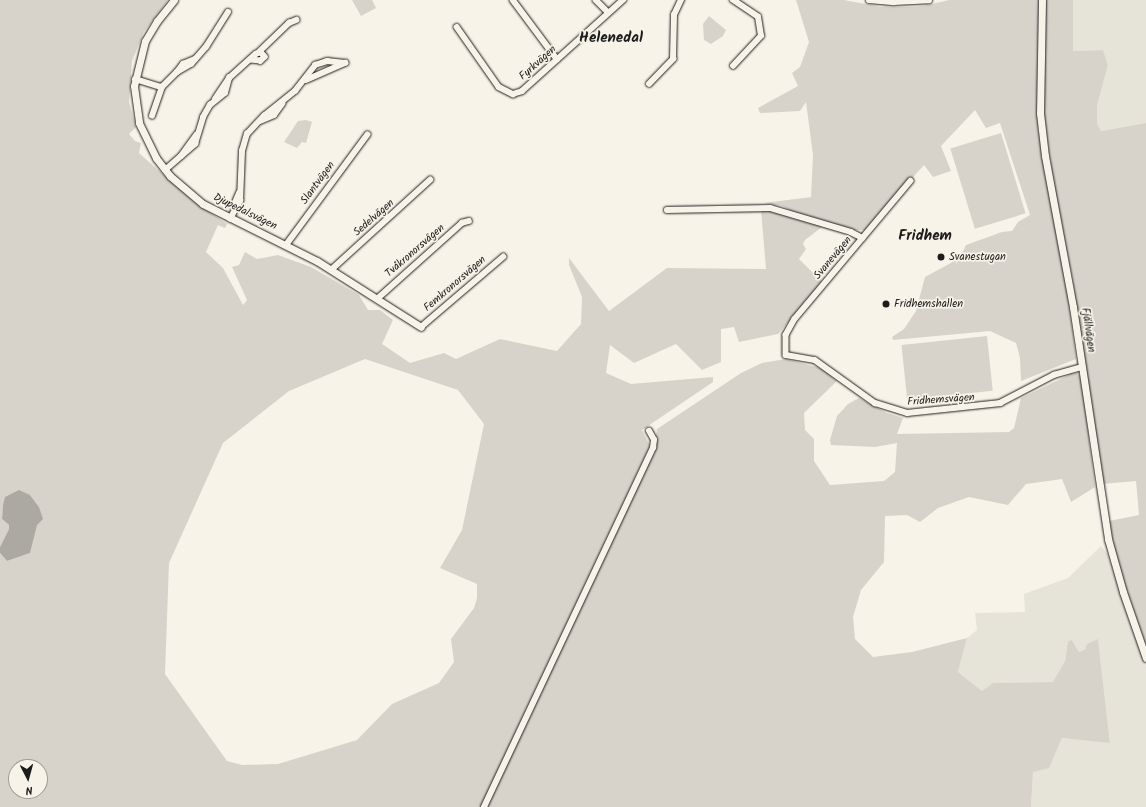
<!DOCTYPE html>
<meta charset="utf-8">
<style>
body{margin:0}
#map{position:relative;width:1146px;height:807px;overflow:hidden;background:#f7f3e8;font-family:Kalam,sans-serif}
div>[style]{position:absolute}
.built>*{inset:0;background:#e6e3d9}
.green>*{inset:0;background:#d7d3cb;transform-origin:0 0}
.water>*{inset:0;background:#aca9a2}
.roads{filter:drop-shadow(0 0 1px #1c1c1c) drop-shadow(0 0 1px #1c1c1c)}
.minor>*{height:5.5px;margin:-2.75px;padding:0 2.75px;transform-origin:2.75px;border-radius:2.75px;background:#f7f3e8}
.tertiary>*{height:7px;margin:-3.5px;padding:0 3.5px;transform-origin:3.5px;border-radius:3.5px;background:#f7f3e8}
.dots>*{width:11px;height:11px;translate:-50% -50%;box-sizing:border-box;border:2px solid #f7f3e8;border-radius:50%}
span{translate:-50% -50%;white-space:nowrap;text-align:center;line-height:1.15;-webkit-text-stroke:3.5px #f7f3e8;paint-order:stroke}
.street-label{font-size:11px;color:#1c1c1c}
.poi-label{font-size:11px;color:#1c1c1c}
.left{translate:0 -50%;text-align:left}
.district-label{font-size:15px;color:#1c1c1c;font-weight:700}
.north{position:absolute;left:8px;top:759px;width:40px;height:40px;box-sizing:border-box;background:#f7f3e8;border:1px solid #9f9d96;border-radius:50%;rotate:174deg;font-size:11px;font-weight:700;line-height:16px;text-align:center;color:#1c1c1c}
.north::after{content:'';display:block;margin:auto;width:14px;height:18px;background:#1c1c1c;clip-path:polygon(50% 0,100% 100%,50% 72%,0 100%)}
</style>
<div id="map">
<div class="built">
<div style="clip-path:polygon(1073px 0,1146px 0,1146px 123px,1101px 131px,1097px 124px,1097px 106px,1108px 65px,1103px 50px,1073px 51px)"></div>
<div style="clip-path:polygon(1101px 546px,1108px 555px,1146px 667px,1146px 807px,1031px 807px,1033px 772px,1049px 767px,1062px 738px,1110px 742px,1098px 640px,1079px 652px,1072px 640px,1068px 641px,1065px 661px,1054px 682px,993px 683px,982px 691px,958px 672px,967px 638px,977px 630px,975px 613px,1025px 612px,1024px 594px,1068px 578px)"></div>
</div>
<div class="green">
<div style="clip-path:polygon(evenodd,0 0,168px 0,144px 32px,132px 61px,129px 102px,136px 127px,129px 134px,135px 141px,141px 143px,139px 153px,193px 201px,227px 224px,225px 228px,218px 225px,206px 252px,223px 268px,243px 305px,247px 300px,232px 267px,239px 265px,245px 252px,257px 259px,278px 255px,311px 267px,359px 295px,368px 310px,380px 310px,393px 320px,382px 344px,410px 363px,444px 353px,456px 359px,500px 339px,557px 351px,581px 324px,582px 297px,569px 265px,569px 258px,609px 311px,667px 268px,766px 269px,761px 210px,792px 211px,782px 206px,764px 203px,811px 197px,813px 155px,806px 102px,800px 111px,760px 113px,758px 108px,798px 86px,792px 73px,800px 67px,809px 42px,796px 0,844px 0,881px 7px,906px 7px,924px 6px,949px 0,1040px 0,1038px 129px,1066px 281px,1076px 359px,1021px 381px,1020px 358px,1016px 343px,990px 331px,893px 340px,892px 337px,904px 329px,916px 311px,925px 277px,960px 258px,966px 245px,1002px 232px,1012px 231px,1018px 222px,1030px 215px,1000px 123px,986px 128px,975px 110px,941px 146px,951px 171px,933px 177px,924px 165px,866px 230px,853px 230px,853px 235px,822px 227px,805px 240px,803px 244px,806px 249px,799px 259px,822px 282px,778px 334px,739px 342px,734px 327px,721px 329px,721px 362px,702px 370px,676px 344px,634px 363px,610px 345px,606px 373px,631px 384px,713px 377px,713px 382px,642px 430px,650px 446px,481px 807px,0 807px,0 553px,7px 561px,30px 553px,39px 507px,30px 495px,3px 505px,2px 519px,9px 525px,9px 529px,0 547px,0 0,365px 359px,458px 390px,484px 424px,462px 530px,440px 568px,477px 584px,477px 598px,474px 608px,451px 639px,454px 662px,439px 683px,392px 704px,357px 740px,278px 764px,242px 765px,227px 761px,165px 674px,169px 563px,223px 443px,289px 391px,365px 359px,0 0,16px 767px,40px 767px,40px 791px,16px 791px,16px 767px)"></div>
<div style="clip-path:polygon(352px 0,372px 0,376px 8px,361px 16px)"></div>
<div style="clip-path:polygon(1046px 0,1073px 0,1073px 51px,1103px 50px,1108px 65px,1097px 106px,1097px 124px,1101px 131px,1146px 123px,1146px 646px,1118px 564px,1109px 521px,1139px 515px,1136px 481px,1102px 484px,1073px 281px,1054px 187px,1044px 112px)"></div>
<div style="clip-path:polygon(709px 16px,726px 30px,723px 36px,711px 44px,704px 40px,703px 24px)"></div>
<div style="clip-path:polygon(306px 120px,312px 122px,306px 143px,302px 142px,297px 148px,284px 142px,298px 121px)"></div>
<div style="left:1001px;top:133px;width:84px;height:53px;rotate:73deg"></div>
<div style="left:987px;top:336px;width:55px;height:86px;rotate:84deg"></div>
<div style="clip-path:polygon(786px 359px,820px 368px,837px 381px,804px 413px,805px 430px,814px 439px,814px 461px,830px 485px,884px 481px,895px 472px,897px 443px,875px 447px,831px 445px,830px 440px,837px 416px,848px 404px,859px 398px,887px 413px,903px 418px,897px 434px,1009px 432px,1014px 428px,1021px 398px,1071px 374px,1077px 373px,1081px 377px,1095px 487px,1071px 502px,1062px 479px,1026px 484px,1008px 505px,969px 497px,938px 508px,920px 522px,907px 515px,885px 516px,884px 562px,861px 590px,853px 617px,855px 639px,873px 657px,912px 652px,967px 638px,958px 672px,982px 691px,993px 683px,1053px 682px,1065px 661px,1068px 641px,1072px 640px,1079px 652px,1085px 649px,1087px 644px,1098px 639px,1110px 743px,1062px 738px,1049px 768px,1033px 772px,1031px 807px,487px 807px,654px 452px,657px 429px,741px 373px,762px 363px)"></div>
</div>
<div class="water">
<div style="clip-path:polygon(19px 490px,30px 495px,39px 507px,43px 519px,37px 525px,30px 553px,7px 561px,0 553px,0 547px,9px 529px,9px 525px,2px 519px,3px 505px,5px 497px)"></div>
</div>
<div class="roads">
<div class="minor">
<div style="left:513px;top:0;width:74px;rotate:53.3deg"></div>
<div style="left:596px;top:0;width:17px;rotate:45deg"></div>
<div style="left:869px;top:0;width:25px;rotate:5deg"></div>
<div style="left:894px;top:2px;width:35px;rotate:-3deg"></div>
<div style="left:457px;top:27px;width:73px;rotate:55deg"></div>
<div style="left:499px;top:87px;width:16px;rotate:27deg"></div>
<div style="left:513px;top:94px;width:9px;rotate:-18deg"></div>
<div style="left:522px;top:91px;width:136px;rotate:-42deg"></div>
<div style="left:259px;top:52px;width:42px;rotate:-44deg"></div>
<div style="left:289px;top:23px;width:8px;rotate:-23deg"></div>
<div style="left:733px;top:66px;width:41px;rotate:-47deg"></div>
<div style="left:761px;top:36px;width:19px;rotate:-99deg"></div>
<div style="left:758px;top:17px;width:30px;rotate:-146deg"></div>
<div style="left:177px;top:72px;width:10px;rotate:-53deg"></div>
<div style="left:183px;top:64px;width:13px;rotate:-23deg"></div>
<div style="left:135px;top:79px;width:28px;rotate:17deg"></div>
<div style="left:306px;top:80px;width:43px;rotate:-23.6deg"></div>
<div style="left:649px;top:84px;width:35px;rotate:-46deg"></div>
<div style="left:673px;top:59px;width:44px;rotate:-88.7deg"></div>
<div style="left:674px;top:15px;width:17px;rotate:-65deg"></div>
<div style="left:215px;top:99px;width:25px;rotate:-56deg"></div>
<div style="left:229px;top:78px;width:36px;rotate:-42deg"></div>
<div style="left:256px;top:54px;width:5px;rotate:-22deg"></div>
<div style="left:261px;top:52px;width:6px;rotate:51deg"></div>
<div style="left:265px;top:57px;width:6px;rotate:135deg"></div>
<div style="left:261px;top:61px;width:10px;rotate:-174deg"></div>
<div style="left:152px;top:116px;width:31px;rotate:-71deg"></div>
<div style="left:162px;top:87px;width:21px;rotate:-45deg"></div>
<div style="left:177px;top:72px;width:16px;rotate:-30deg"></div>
<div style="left:191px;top:64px;width:23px;rotate:-49deg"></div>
<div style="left:206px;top:47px;width:41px;rotate:-57.8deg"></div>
<div style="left:260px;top:121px;width:15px;rotate:-23deg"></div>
<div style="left:274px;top:115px;width:14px;rotate:-54deg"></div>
<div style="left:181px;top:156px;width:26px;rotate:-54deg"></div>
<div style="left:165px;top:170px;width:40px;rotate:-41deg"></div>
<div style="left:195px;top:144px;width:28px;rotate:-73deg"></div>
<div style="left:203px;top:117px;width:14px;rotate:-60deg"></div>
<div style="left:210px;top:105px;width:19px;rotate:-39deg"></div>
<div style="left:225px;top:93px;width:16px;rotate:-75deg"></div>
<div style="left:911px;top:181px;width:180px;rotate:130deg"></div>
<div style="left:795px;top:319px;width:18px;rotate:119deg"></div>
<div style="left:786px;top:335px;width:20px;rotate:90deg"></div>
<div style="left:786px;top:355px;width:29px;rotate:10deg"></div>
<div style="left:815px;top:360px;width:74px;rotate:35.6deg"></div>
<div style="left:875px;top:403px;width:34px;rotate:17deg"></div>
<div style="left:907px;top:413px;width:94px;rotate:-6.1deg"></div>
<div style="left:1000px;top:403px;width:61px;rotate:-27.4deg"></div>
<div style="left:1054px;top:375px;width:29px;rotate:-16deg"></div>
<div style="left:235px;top:209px;width:4px;rotate:-104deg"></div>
<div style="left:234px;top:205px;width:13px;rotate:-67deg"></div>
<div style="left:667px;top:210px;width:103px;rotate:-1.1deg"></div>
<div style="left:770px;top:208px;width:84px;rotate:16.5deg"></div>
<div style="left:851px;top:232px;width:13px;rotate:27deg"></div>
<div style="left:230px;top:219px;width:21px;rotate:-61deg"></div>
<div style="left:240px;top:201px;width:50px;rotate:-87.7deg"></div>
<div style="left:242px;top:151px;width:18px;rotate:-74deg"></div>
<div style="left:247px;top:134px;width:25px;rotate:-47deg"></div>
<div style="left:264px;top:116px;width:40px;rotate:-39deg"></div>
<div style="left:295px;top:91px;width:33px;rotate:-52deg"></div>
<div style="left:315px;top:65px;width:13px;rotate:-18deg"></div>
<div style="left:327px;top:61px;width:18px;rotate:6deg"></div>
<div style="left:286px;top:245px;width:137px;rotate:-53.6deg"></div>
<div style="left:331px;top:270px;width:134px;rotate:-42.3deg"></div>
<div style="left:377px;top:299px;width:114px;rotate:-41.8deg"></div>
<div style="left:462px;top:223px;width:7px;rotate:-16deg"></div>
<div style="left:421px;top:327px;width:108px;rotate:-40.5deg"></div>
<div style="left:484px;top:807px;width:397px;rotate:-64.8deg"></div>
<div style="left:653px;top:448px;width:8px;rotate:-83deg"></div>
<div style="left:654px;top:440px;width:10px;rotate:-119deg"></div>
</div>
<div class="tertiary">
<div style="left:174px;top:0;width:27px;rotate:129deg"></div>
<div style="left:157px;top:21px;width:23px;rotate:121deg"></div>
<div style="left:145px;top:41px;width:46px;rotate:103.7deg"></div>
<div style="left:134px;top:86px;width:37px;rotate:82deg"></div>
<div style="left:139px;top:123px;width:39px;rotate:64deg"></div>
<div style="left:156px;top:158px;width:23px;rotate:52deg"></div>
<div style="left:170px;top:176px;width:43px;rotate:40.3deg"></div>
<div style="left:203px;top:204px;width:127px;rotate:26.6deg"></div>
<div style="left:317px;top:261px;width:123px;rotate:32.4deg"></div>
<div style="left:1042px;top:0;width:113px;rotate:91deg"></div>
<div style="left:1040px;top:113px;width:43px;rotate:83.4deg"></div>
<div style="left:1045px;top:156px;width:154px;rotate:79.5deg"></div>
<div style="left:1073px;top:307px;width:235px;rotate:81.4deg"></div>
<div style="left:1108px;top:539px;width:55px;rotate:74.2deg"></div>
<div style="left:1123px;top:592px;width:70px;rotate:70.8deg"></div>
</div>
</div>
<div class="dots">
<div style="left:941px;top:257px;background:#1c1c1c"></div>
<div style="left:886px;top:304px;background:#1c1c1c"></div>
</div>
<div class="street-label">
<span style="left:538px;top:63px;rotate:-42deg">Fyrkvägen</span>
<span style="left:318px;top:183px;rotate:-54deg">Slantvägen</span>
<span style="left:245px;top:212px;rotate:26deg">Djupedalsvägen</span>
<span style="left:374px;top:218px;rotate:-41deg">Sedelvägen</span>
<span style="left:415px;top:251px;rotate:-41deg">Tvåkronorsvägen</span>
<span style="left:833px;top:258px;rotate:-50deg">Svanevägen</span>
<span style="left:455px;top:284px;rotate:-41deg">Femkronorsvägen</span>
<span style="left:1088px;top:330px;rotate:82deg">Fjällvägen</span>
<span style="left:941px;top:400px;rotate:-4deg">Fridhemsvägen</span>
</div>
<div class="poi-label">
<span class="left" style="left:949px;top:257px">Svanestugan</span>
<span class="left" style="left:894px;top:304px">Fridhemshallen</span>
</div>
<div class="district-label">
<span style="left:611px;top:39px">Helenedal</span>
<span style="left:925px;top:237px">Fridhem</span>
</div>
<div class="north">N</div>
</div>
